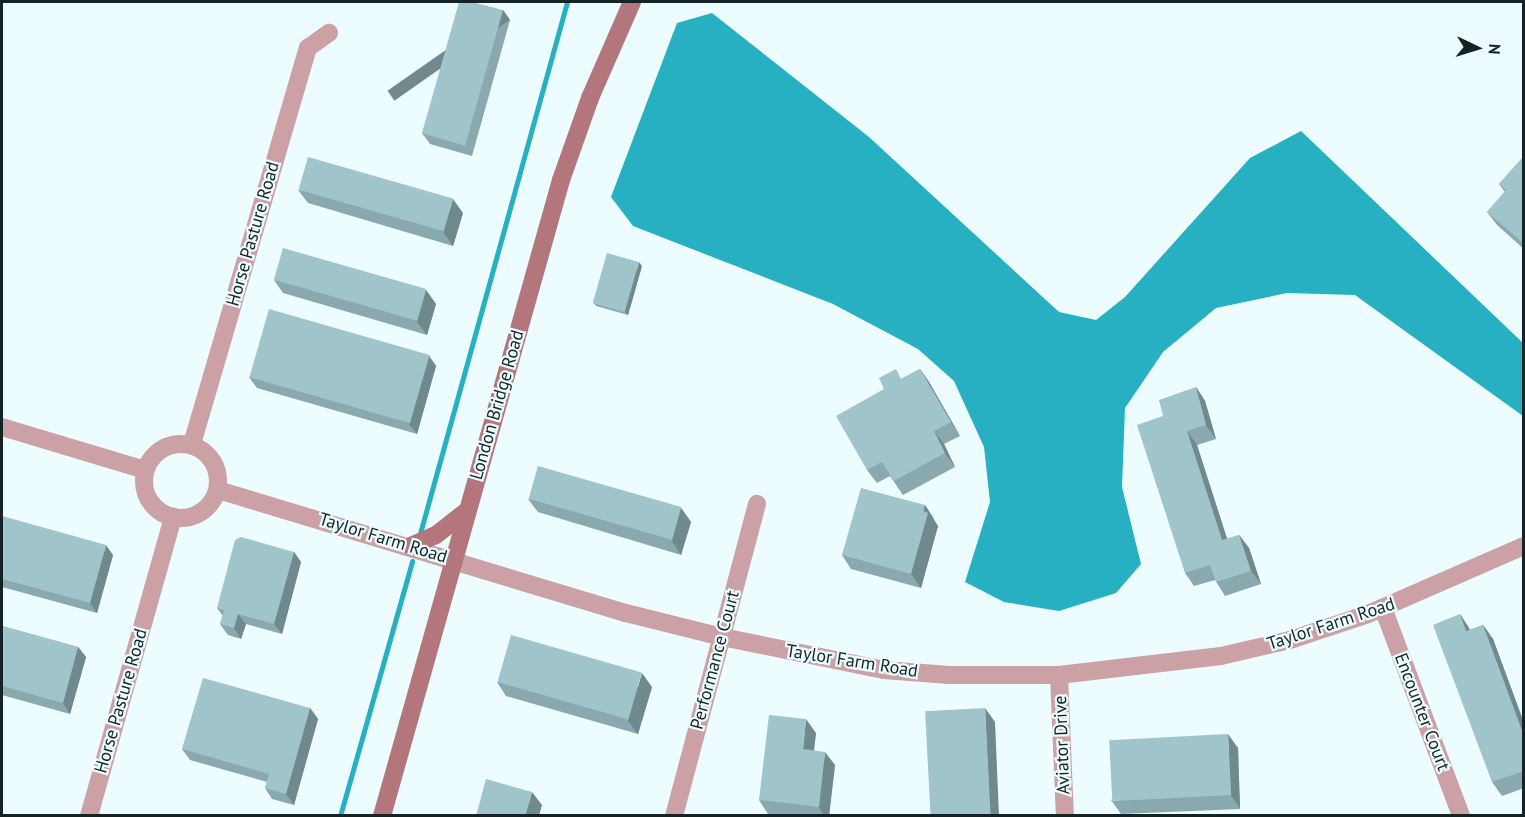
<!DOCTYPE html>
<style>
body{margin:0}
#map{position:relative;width:1525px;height:817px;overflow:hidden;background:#edfcff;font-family:"PT Sans",sans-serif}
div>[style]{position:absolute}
.water>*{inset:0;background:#27b0c1}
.stream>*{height:5px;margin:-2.5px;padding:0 2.5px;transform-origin:2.5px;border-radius:2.5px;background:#27b0c1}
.street>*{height:18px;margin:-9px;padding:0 9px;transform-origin:9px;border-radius:9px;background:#cba1a5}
.street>.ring{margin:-9px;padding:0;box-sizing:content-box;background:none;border:18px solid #cba1a5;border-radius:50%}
.secondary>*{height:18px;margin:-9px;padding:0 9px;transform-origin:9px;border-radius:9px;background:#b2767c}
.wall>*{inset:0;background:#89a9ae}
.shaded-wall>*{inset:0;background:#6f898d;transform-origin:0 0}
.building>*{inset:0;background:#9fc4ca;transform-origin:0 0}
span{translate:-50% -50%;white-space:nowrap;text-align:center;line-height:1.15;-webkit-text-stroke:4.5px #edfcff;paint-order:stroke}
.street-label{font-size:18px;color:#152325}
.frame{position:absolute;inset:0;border:3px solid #152325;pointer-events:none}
.north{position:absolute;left:1447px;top:18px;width:60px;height:60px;-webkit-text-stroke:4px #edfcff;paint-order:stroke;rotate:94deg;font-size:16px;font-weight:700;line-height:24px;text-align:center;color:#152325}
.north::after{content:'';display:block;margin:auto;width:21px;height:27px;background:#152325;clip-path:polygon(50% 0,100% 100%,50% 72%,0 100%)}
</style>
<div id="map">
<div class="water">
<div style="clip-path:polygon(712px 13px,869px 137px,1059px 312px,1096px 320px,1125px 297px,1250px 158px,1301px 131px,1523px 343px,1523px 416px,1355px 295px,1287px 293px,1216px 308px,1163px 352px,1125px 408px,1122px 487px,1141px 564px,1116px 593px,1059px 611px,1004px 602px,965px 582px,990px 502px,984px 447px,954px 381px,918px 349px,833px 304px,633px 226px,611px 197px,677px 23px)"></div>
</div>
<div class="stream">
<div style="left:419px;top:537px;width:555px;rotate:-74.54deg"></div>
<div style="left:340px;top:816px;width:265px;rotate:-74.2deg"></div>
</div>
<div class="street">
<div style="left:2px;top:427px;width:149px;rotate:16.7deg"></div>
<div class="ring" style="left:144px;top:444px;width:56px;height:56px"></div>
<div style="left:192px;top:444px;width:413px;rotate:-73.7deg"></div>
<div style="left:308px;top:48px;width:26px;rotate:-36deg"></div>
<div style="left:218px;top:490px;width:426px;rotate:16.8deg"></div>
<div style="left:626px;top:613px;width:99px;rotate:14deg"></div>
<div style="left:722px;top:637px;width:165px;rotate:11.5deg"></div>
<div style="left:884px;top:670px;width:65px;rotate:4.4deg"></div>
<div style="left:949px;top:675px;width:110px"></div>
<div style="left:1059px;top:675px;width:163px;rotate:-6.7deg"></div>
<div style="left:1221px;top:656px;width:71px;rotate:-13.1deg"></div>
<div style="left:1290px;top:640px;width:82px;rotate:-18.4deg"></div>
<div style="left:1368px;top:614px;width:170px;rotate:-23.6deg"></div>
<div style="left:1383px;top:608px;width:222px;rotate:69.4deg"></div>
<div style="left:1059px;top:675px;width:141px;rotate:87.6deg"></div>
<div style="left:89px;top:816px;width:311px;rotate:-74.3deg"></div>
<div style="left:674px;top:816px;width:323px;rotate:-75.1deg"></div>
</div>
<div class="secondary">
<div style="left:411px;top:546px;width:27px;rotate:-24deg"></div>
<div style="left:436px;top:535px;width:39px;rotate:-38deg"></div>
<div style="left:382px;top:816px;width:661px;rotate:-74.28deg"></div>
<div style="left:561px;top:180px;width:87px;rotate:-70.5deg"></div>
<div style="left:590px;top:98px;width:105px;rotate:-66.4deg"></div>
</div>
<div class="wall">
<div style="clip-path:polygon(503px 10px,510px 20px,472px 156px,430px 144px,422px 133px)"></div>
<div style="clip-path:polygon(1524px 156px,1524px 249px,1497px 225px,1487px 212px,1505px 192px,1499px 184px)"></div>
<div style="clip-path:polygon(298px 190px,463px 213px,453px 246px,308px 203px)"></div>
<div style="clip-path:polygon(642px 266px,628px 315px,596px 306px,594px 303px)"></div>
<div style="clip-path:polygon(274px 280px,426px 290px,436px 304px,427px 335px,283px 293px)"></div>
<div style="clip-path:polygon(429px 356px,436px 366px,417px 434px,257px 388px,249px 377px)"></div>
<div style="clip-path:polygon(920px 369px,929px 382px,960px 436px,944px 444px,955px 467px,903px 495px,890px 476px,877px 483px,867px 470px,903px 378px)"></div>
<div style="clip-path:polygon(1196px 387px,1205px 401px,1216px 439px,1197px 445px,1227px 539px,1239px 535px,1249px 548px,1261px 584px,1225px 596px,1215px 580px,1194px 586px,1185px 573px,1163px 416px)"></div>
<div style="clip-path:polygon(528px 499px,681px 508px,691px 522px,681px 555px,538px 512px)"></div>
<div style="clip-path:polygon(925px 505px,934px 519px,934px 520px,938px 526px,921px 588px,851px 569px,842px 555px)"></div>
<div style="clip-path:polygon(2px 516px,113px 555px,97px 613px,2px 587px)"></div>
<div style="clip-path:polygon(294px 552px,301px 562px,282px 634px,246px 624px,241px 639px,228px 635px,220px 624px,223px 616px,217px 608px)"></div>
<div style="clip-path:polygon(1460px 614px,1470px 630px,1483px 625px,1493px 639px,1524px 723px,1524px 788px,1502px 796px,1492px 782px)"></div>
<div style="clip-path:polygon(2px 626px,78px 647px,86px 657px,70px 714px,2px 695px)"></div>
<div style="clip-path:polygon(497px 682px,652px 687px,638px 734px,506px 696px)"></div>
<div style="clip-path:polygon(310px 708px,318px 719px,294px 805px,272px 799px,265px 788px,267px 782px,190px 760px,182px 749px)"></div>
<div style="clip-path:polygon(816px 733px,814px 750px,835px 765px,829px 816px,781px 816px,768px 814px,759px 800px)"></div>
<div style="clip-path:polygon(1238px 748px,1240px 809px,1121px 814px,1111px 800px)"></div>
</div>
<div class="shaded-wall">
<div style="left:503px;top:10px;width:12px;height:141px;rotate:55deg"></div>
<div style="clip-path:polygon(453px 199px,463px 213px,453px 246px,443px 232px)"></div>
<div style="clip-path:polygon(639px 262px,642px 266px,628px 315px,625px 312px)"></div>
<div style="clip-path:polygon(426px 290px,436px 304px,427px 335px,417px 322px)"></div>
<div style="clip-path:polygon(429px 356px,436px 366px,417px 434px,409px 424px)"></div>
<div style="clip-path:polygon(920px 369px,929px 382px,960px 436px,951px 422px)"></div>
<div style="clip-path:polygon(1196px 387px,1205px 401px,1216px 439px,1206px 425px)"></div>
<div style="clip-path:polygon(934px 431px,944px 444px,955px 467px,945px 453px)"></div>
<div style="clip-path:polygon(1187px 431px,1197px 445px,1232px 554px,1222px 540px)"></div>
<div style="clip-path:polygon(925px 505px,934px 519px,934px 520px,938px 526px,921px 588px,911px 574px)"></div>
<div style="clip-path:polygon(681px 508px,691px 522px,681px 555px,672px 541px)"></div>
<div style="clip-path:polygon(1239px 535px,1249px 548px,1261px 584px,1251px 571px)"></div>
<div style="clip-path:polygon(106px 545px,113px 555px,97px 613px,90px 603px)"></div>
<div style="clip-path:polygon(294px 552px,301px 562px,282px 634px,274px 624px)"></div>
<div style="clip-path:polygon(238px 614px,246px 624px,241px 639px,234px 628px)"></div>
<div style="clip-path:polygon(1460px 614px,1469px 628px,1476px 645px,1466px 631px)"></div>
<div style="clip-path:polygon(1483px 625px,1493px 639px,1524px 723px,1524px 736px)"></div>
<div style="clip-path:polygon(78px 647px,86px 657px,70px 714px,63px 703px)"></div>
<div style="clip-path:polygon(642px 673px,652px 687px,638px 734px,628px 721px)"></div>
<div style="clip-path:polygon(310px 708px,318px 719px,294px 805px,286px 794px)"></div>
<div style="clip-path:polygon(985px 708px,995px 722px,999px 816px,990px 816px)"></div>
<div style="clip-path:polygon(806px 719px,816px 733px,812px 763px,803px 749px)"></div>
<div style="clip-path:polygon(1228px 734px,1238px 748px,1240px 809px,1231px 795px)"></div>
<div style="clip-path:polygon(825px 752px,835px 765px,829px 816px,824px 816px,819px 807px)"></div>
<div style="clip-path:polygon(532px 792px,542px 805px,539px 816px,525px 816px)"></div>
</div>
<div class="building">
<div style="clip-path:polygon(459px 2px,472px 2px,503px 10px,465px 146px,422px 133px)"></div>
<div style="clip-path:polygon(1524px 156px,1524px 244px,1487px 212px,1506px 190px,1499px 184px)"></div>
<div style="left:308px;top:157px;width:151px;height:34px;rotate:16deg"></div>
<div style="left:283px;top:248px;width:149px;height:33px;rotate:16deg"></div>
<div style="left:607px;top:253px;width:33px;height:52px;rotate:16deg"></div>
<div style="left:269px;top:309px;width:167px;height:71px;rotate:16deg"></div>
<div style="clip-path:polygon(896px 369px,901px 379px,920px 369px,951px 422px,934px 431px,945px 453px,894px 481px,882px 462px,867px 470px,836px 416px,884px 389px,879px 378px)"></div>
<div style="clip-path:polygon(1196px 387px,1206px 425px,1187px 431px,1222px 540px,1239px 535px,1251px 571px,1216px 582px,1210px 565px,1185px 573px,1137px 425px,1163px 416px,1159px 400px)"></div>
<div style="left:538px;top:466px;width:149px;height:34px;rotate:16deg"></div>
<div style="clip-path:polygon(861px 488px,925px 505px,923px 511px,928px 513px,911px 574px,842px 555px)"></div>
<div style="clip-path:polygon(2px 516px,106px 545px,90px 603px,2px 579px)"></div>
<div style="clip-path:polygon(241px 537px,294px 552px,274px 624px,238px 614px,234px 628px,220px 624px,224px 610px,217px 608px,235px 540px)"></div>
<div style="clip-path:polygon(1460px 614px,1466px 631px,1483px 625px,1524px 736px,1524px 771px,1492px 782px,1433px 625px)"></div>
<div style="clip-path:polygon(2px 626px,78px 647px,63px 703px,2px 686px)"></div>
<div style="left:511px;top:635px;width:136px;height:49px;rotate:16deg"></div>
<div style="clip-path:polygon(203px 678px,310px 708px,286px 794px,265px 788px,269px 774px,182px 749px)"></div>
<div style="left:985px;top:708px;width:108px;height:60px;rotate:87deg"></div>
<div style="clip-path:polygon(769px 715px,806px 719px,803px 749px,825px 752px,819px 807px,759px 800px)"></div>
<div style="left:1228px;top:734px;width:61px;height:119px;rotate:87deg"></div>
<div style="clip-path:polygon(486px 779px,532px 792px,525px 816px,476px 816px)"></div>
</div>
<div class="street-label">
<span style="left:253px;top:234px;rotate:-74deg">Horse Pasture Road</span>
<span style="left:497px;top:405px;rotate:-74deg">London Bridge Road</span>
<span style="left:383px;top:538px;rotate:17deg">Taylor Farm Road</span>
<span style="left:1331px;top:624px;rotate:-18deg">Taylor Farm Road</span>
<span style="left:715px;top:660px;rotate:-75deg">Performance Court</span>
<span style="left:852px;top:661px;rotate:9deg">Taylor Farm Road</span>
<span style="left:121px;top:701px;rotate:-74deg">Horse Pasture Road</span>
<span style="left:1422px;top:712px;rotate:69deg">Encounter Court</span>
<span style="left:1062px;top:745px;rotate:-92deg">Aviator Drive</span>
</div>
<div class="frame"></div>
<div class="north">N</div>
</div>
